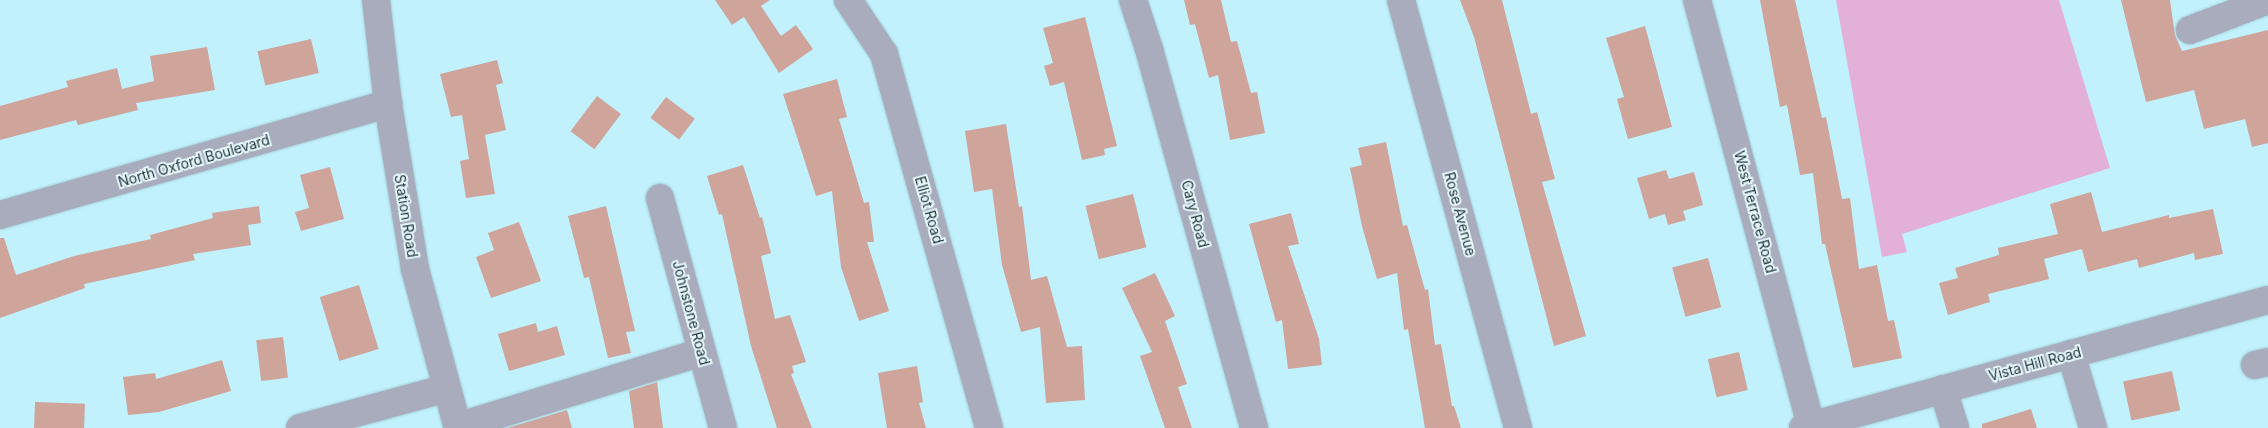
<!DOCTYPE html>
<style>
body{margin:0}
#map{position:relative;width:2268px;height:428px;overflow:hidden;background:#c1f1fc;font-family:Inter,sans-serif}
div>[style]{position:absolute}
.green>*{inset:0;background:#e3b0d9}
.building>*{inset:0;background:#cea49b;transform-origin:0 0}
.roads{filter:drop-shadow(0 0 1px #a4ced8) drop-shadow(0 0 1px #a4ced8)}
.minor>*{height:28px;margin:-14px;padding:0 14px;transform-origin:14px;border-radius:14px;background:#a8acbc}
span{translate:-50% -50%;white-space:nowrap;text-align:center;line-height:1.15;-webkit-text-stroke:4px #e6f8fd;paint-order:stroke}
.street-label{font-size:14px;color:#1e3135}
</style>
<div id="map">
<div class="green">
<div style="clip-path:polygon(1836px 0,2059px 0,2110px 168px,1902px 234px,1907px 252px,1882px 257px)"></div>
</div>
<div class="building">
<div style="clip-path:polygon(715px 0,770px 0,761px 6px,781px 36px,796px 25px,813px 49px,779px 73px,744px 17px,732px 25px)"></div>
<div style="clip-path:polygon(1184px 0,1221px 0,1231px 42px,1237px 41px,1251px 93px,1257px 92px,1265px 133px,1230px 140px,1218px 75px,1209px 78px,1195px 24px,1190px 25px)"></div>
<div style="clip-path:polygon(1460px 0,1502px 0,1531px 114px,1537px 112px,1555px 179px,1542px 182px,1586px 336px,1554px 346px,1474px 37px)"></div>
<div style="clip-path:polygon(1760px 0,1795px 0,1822px 118px,1826px 117px,1842px 199px,1850px 198px,1859px 269px,1877px 265px,1888px 321px,1894px 320px,1902px 358px,1853px 368px,1825px 244px,1822px 244px,1813px 173px,1800px 175px,1787px 105px,1780px 107px)"></div>
<div style="clip-path:polygon(2121px 0,2170px 0,2175px 35px,2182px 51px,2268px 30px,2268px 143px,2252px 147px,2245px 119px,2204px 129px,2194px 90px,2146px 102px)"></div>
<div style="clip-path:polygon(1085px 17px,1117px 146px,1104px 149px,1105px 155px,1082px 160px,1064px 82px,1050px 86px,1044px 66px,1053px 63px,1043px 28px)"></div>
<div style="clip-path:polygon(1645px 26px,1672px 127px,1628px 139px,1617px 99px,1624px 97px,1606px 38px)"></div>
<div style="left:311px;top:39px;width:35px;height:55px;rotate:77deg"></div>
<div style="clip-path:polygon(207px 47px,215px 90px,136px 103px,138px 110px,78px 125px,76px 120px,0 140px,0 106px,68px 87px,66px 81px,117px 68px,122px 89px,154px 81px,150px 56px)"></div>
<div style="clip-path:polygon(497px 60px,503px 83px,496px 85px,506px 130px,485px 135px,495px 194px,466px 198px,460px 161px,469px 159px,462px 115px,451px 117px,440px 74px)"></div>
<div style="clip-path:polygon(837px 79px,847px 117px,839px 119px,864px 203px,869px 202px,874px 242px,867px 242px,889px 311px,859px 321px,841px 267px,832px 191px,816px 196px,783px 94px)"></div>
<div style="left:597px;top:96px;width:30px;height:44px;rotate:37deg"></div>
<div style="left:666px;top:97px;width:36px;height:26px;rotate:37deg"></div>
<div style="clip-path:polygon(1006px 124px,1019px 207px,1022px 206px,1031px 280px,1047px 276px,1067px 347px,1082px 346px,1085px 400px,1046px 403px,1040px 327px,1021px 332px,1002px 265px,992px 189px,974px 192px,965px 131px)"></div>
<div style="clip-path:polygon(1386px 142px,1403px 226px,1407px 225px,1425px 290px,1428px 289px,1435px 345px,1441px 344px,1452px 406px,1454px 406px,1461px 428px,1425px 428px,1408px 329px,1404px 330px,1397px 273px,1377px 279px,1362px 226px,1350px 168px,1362px 165px,1358px 148px)"></div>
<div style="clip-path:polygon(743px 165px,760px 218px,762px 217px,771px 253px,761px 256px,775px 319px,790px 315px,806px 362px,792px 366px,794px 373px,791px 374px,812px 428px,777px 428px,751px 346px,722px 214px,719px 215px,707px 176px)"></div>
<div style="clip-path:polygon(330px 167px,344px 219px,301px 231px,295px 212px,309px 208px,300px 175px)"></div>
<div style="clip-path:polygon(1666px 170px,1669px 179px,1694px 172px,1703px 205px,1683px 211px,1686px 220px,1668px 225px,1665px 214px,1649px 219px,1637px 178px)"></div>
<div style="clip-path:polygon(2091px 192px,2102px 232px,2169px 215px,2169px 218px,2213px 209px,2223px 254px,2195px 260px,2194px 253px,2139px 268px,2137px 259px,2088px 272px,2082px 249px,2044px 259px,2049px 279px,1988px 294px,1990px 302px,1948px 315px,1939px 283px,1958px 278px,1955px 268px,1999px 255px,1998px 248px,2058px 234px,2050px 204px)"></div>
<div style="left:1133px;top:194px;width:55px;height:49px;rotate:76deg"></div>
<div style="clip-path:polygon(259px 206px,261px 223px,248px 225px,251px 245px,193px 254px,195px 260px,84px 284px,85px 288px,0 318px,0 238px,4px 238px,16px 275px,74px 256px,151px 239px,150px 235px,213px 218px,212px 213px)"></div>
<div style="clip-path:polygon(606px 206px,635px 331px,626px 332px,631px 353px,608px 358px,589px 277px,584px 278px,568px 216px)"></div>
<div style="clip-path:polygon(1291px 213px,1299px 244px,1288px 246px,1319px 339px,1322px 365px,1288px 369px,1282px 320px,1276px 322px,1249px 224px)"></div>
<div style="clip-path:polygon(519px 222px,541px 281px,491px 298px,476px 257px,494px 250px,488px 233px)"></div>
<div style="left:1708px;top:258px;width:51px;height:37px;rotate:75deg"></div>
<div style="clip-path:polygon(1155px 273px,1175px 316px,1165px 321px,1187px 384px,1178px 387px,1192px 428px,1165px 428px,1140px 356px,1152px 352px,1122px 288px)"></div>
<div style="left:359px;top:285px;width:67px;height:41px;rotate:73deg"></div>
<div style="clip-path:polygon(536px 323px,538px 332px,557px 326px,565px 355px,509px 371px,498px 334px)"></div>
<div style="left:283px;top:337px;width:41px;height:27px;rotate:83deg"></div>
<div style="left:1739px;top:352px;width:39px;height:32px;rotate:77deg"></div>
<div style="clip-path:polygon(222px 360px,231px 391px,159px 412px,128px 415px,123px 377px,155px 373px,156px 379px)"></div>
<div style="clip-path:polygon(917px 366px,923px 402px,919px 403px,926px 428px,887px 428px,878px 373px)"></div>
<div style="left:2172px;top:371px;width:40px;height:50px;rotate:78deg"></div>
<div style="clip-path:polygon(657px 382px,663px 428px,634px 428px,629px 391px)"></div>
<div style="left:35px;top:402px;width:50px;height:26px;rotate:2deg"></div>
<div style="clip-path:polygon(2031px 409px,2037px 428px,1982px 428px,1982px 424px)"></div>
<div style="clip-path:polygon(567px 410px,572px 428px,507px 428px)"></div>
</div>
<div class="roads">
<div class="minor">
<div style="left:376px;top:0;width:105px;rotate:83.4deg"></div>
<div style="left:388px;top:104px;width:167px;rotate:80.7deg"></div>
<div style="left:415px;top:269px;width:165px;rotate:74.9deg"></div>
<div style="left:848px;top:0;width:65px;rotate:56.3deg"></div>
<div style="left:884px;top:54px;width:388px;rotate:74.3deg"></div>
<div style="left:1133px;top:0;width:52px;rotate:71.9deg"></div>
<div style="left:1149px;top:49px;width:393px;rotate:74.5deg"></div>
<div style="left:1401px;top:0;width:444px;rotate:74.7deg"></div>
<div style="left:1697px;top:0;width:443px;rotate:75deg"></div>
<div style="left:2190px;top:30px;width:84px;rotate:-21deg"></div>
<div style="left:660px;top:198px;width:238px;rotate:74.7deg"></div>
<div style="left:0;top:215px;width:404px;rotate:-16deg"></div>
<div style="left:2071px;top:354px;width:77px;rotate:73.4deg"></div>
<div style="left:2255px;top:365px;width:13px;rotate:-13deg"></div>
<div style="left:1943px;top:389px;width:41px;rotate:72.9deg"></div>
<div style="left:457px;top:427px;width:256px;rotate:-17deg"></div>
<div style="left:300px;top:428px;width:152px;rotate:-15.2deg"></div>
<div style="left:1803px;top:428px;width:482px;rotate:-15.4deg"></div>
</div>
</div>
<div class="street-label">
<span style="left:194px;top:161px;rotate:-16deg">North Oxford Boulevard</span>
<span style="left:929px;top:210px;rotate:74deg">Elliot Road</span>
<span style="left:1755px;top:212px;rotate:75deg">West Terrace Road</span>
<span style="left:1195px;top:214px;rotate:75deg">Cary Road</span>
<span style="left:1460px;top:214px;rotate:75deg">Rose Avenue</span>
<span style="left:406px;top:216px;rotate:81deg">Station Road</span>
<span style="left:691px;top:313px;rotate:75deg">Johnstone Road</span>
<span style="left:2035px;top:364px;rotate:-15deg">Vista Hill Road</span>
</div>
</div>
